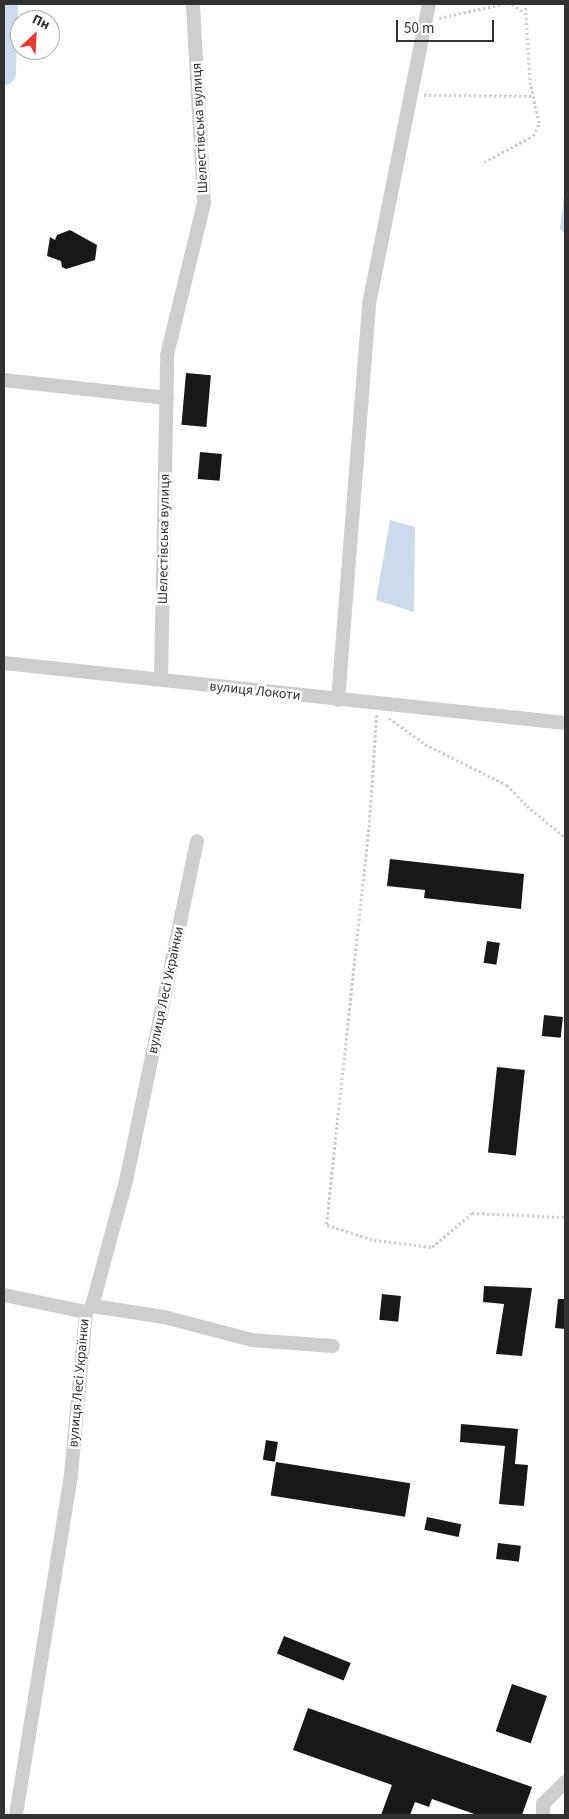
<!DOCTYPE html>
<meta charset="utf-8">
<style>
body{margin:0}
#map{position:relative;width:569px;height:1819px;overflow:hidden;background:#fff;font-family:"Source Sans 3",sans-serif}
div>[style]{position:absolute}
.water>*{inset:0;background:#ccdcee}
.river>*{height:24px;margin:-12px;padding:0 12px;transform-origin:12px;border-radius:12px;background:#ccdcee}
.building>*{inset:0;background:#181818;transform-origin:0 0}
.path>*{height:2.5px;margin-top:-1.25px;transform-origin:0;background:repeating-linear-gradient(90deg,#cecece 0 2.5px,transparent 0 5px)}
.minor>*{height:14px;margin:-7px;padding:0 7px;transform-origin:7px;border-radius:7px;background:#cecece}
span{translate:-50% -50%;white-space:nowrap;text-align:center;line-height:1.15;-webkit-text-stroke:5px #fff;paint-order:stroke}
.street-label{font-size:14px;color:#313131}
.frame{position:absolute;inset:0;border:5px solid #313131;pointer-events:none}
.north{position:absolute;left:10px;top:10px;width:50px;height:50px;box-sizing:border-box;background:#fff;border:1px solid #adadad;border-radius:50%;rotate:25deg;font-size:14px;font-weight:700;line-height:20px;text-align:center;color:#313131}
.north::after{content:'';display:block;margin:auto;width:18px;height:22px;background:#ea3a32;clip-path:polygon(50% 0,100% 100%,50% 72%,0 100%)}
.scale{position:absolute;left:396px;top:20px;width:98px;height:22px;box-sizing:border-box;border:2px solid #313131;border-top:0;padding-left:6px;font-size:15px;line-height:18px;white-space:nowrap;color:#313131;-webkit-text-stroke:4px #fff;paint-order:stroke}
</style>
<div id="map">
<div class="water">
<div style="clip-path:polygon(565px 187px,565px 234px,560px 229px)"></div>
<div style="clip-path:polygon(390px 520px,415px 527px,414px 612px,376px 600px)"></div>
</div>
<div class="river">
<div style="left:4px;top:73px;width:69px;rotate:-88.3deg"></div>
</div>
<div class="building">
<div style="clip-path:polygon(70px 230px,97px 245px,95px 260px,66px 269px,62px 267px,61px 261px,47px 256px,50px 237px,55px 240px,57px 235px)"></div>
<div style="left:186px;top:373px;width:25px;height:52px;rotate:5deg"></div>
<div style="left:200px;top:452px;width:22px;height:27px;rotate:5deg"></div>
<div style="clip-path:polygon(390px 859px,524px 874px,521px 909px,424px 898px,425px 890px,387px 886px)"></div>
<div style="left:487px;top:941px;width:13px;height:22px;rotate:9deg"></div>
<div style="left:544px;top:1015px;width:19px;height:21px;rotate:6deg"></div>
<div style="left:497px;top:1067px;width:28px;height:86px;rotate:6deg"></div>
<div style="clip-path:polygon(484px 1286px,532px 1288px,522px 1356px,496px 1354px,504px 1304px,483px 1302px)"></div>
<div style="left:382px;top:1294px;width:19px;height:26px;rotate:6deg"></div>
<div style="clip-path:polygon(558px 1299px,565px 1299px,565px 1329px,555px 1328px)"></div>
<div style="clip-path:polygon(461px 1424px,518px 1429px,515px 1464px,528px 1465px,524px 1506px,499px 1504px,505px 1446px,460px 1442px)"></div>
<div style="left:266px;top:1440px;width:12px;height:20px;rotate:9deg"></div>
<div style="left:276px;top:1462px;width:136px;height:34px;rotate:9deg"></div>
<div style="left:427px;top:1517px;width:35px;height:13px;rotate:12deg"></div>
<div style="left:498px;top:1543px;width:23px;height:16px;rotate:7deg"></div>
<div style="left:284px;top:1636px;width:72px;height:19px;rotate:22deg"></div>
<div style="left:512px;top:1684px;width:37px;height:50px;rotate:19deg"></div>
<div style="clip-path:polygon(308px 1708px,532px 1787px,522px 1815px,477px 1815px,432px 1799px,429px 1807px,415px 1802px,410px 1815px,381px 1815px,392px 1785px,293px 1750px)"></div>
</div>
<div class="path">
<div style="left:512px;top:4px;width:16px;rotate:35deg"></div>
<div style="left:439px;top:18px;width:65px;rotate:-12.5deg"></div>
<div style="left:424px;top:95px;width:109px;rotate:0.5deg"></div>
<div style="left:484px;top:162px;width:55px;rotate:-28deg"></div>
<div style="left:533px;top:136px;width:14px;rotate:-65deg"></div>
<div style="left:539px;top:123px;width:39px;rotate:-103deg"></div>
<div style="left:530px;top:85px;width:81px;rotate:-93.5deg"></div>
<div style="left:377px;top:715px;width:114px;rotate:94deg"></div>
<div style="left:369px;top:829px;width:398px;rotate:96.1deg"></div>
<div style="left:327px;top:1225px;width:49px;rotate:17.7deg"></div>
<div style="left:374px;top:1240px;width:58px;rotate:6.9deg"></div>
<div style="left:432px;top:1247px;width:52px;rotate:-40.4deg"></div>
<div style="left:472px;top:1213px;width:93px;rotate:2.5deg"></div>
<div style="left:389px;top:718px;width:44px;rotate:35.8deg"></div>
<div style="left:425px;top:744px;width:92px;rotate:26.6deg"></div>
<div style="left:507px;top:785px;width:29px;rotate:46deg"></div>
<div style="left:527px;top:806px;width:49px;rotate:39.2deg"></div>
</div>
<div class="minor">
<div style="left:4px;top:380px;width:164px;rotate:6.3deg"></div>
<div style="left:4px;top:663px;width:564px;rotate:6.1deg"></div>
<div style="left:161px;top:680px;width:325px;rotate:-88.9deg"></div>
<div style="left:167px;top:355px;width:156px;rotate:-76.3deg"></div>
<div style="left:204px;top:203px;width:199px;rotate:-93.2deg"></div>
<div style="left:338px;top:700px;width:397px;rotate:-85.5deg"></div>
<div style="left:369px;top:304px;width:306px;rotate:-78.7deg"></div>
<div style="left:4px;top:1295px;width:84px;rotate:11.7deg"></div>
<div style="left:92px;top:1306px;width:73px;rotate:8.7deg"></div>
<div style="left:164px;top:1317px;width:91px;rotate:14.6deg"></div>
<div style="left:252px;top:1340px;width:81px;rotate:4.2deg"></div>
<div style="left:16px;top:1815px;width:345px;rotate:-80.8deg"></div>
<div style="left:71px;top:1474px;width:163px;rotate:-84.7deg"></div>
<div style="left:86px;top:1312px;width:8px;rotate:-45deg"></div>
<div style="left:92px;top:1306px;width:130px;rotate:-74.8deg"></div>
<div style="left:126px;top:1181px;width:347px;rotate:-78.2deg"></div>
<div style="left:543px;top:1815px;width:11px;rotate:-90deg"></div>
<div style="left:543px;top:1804px;width:31px;rotate:-45deg"></div>
</div>
<div class="street-label">
<span style="left:200px;top:128px;rotate:-93deg">Шелестівська вулиця</span>
<span style="left:164px;top:539px;rotate:-89deg">Шелестівська вулиця</span>
<span style="left:255px;top:691px;rotate:6deg">вулиця Локоти</span>
<span style="left:166px;top:990px;rotate:-78deg">вулиця Лесі Українки</span>
<span style="left:79px;top:1383px;rotate:-85deg">вулиця Лесі Українки</span>
</div>
<div class="frame"></div>
<div class="north">Пн</div>
<div class="scale">50 m</div>
</div>
